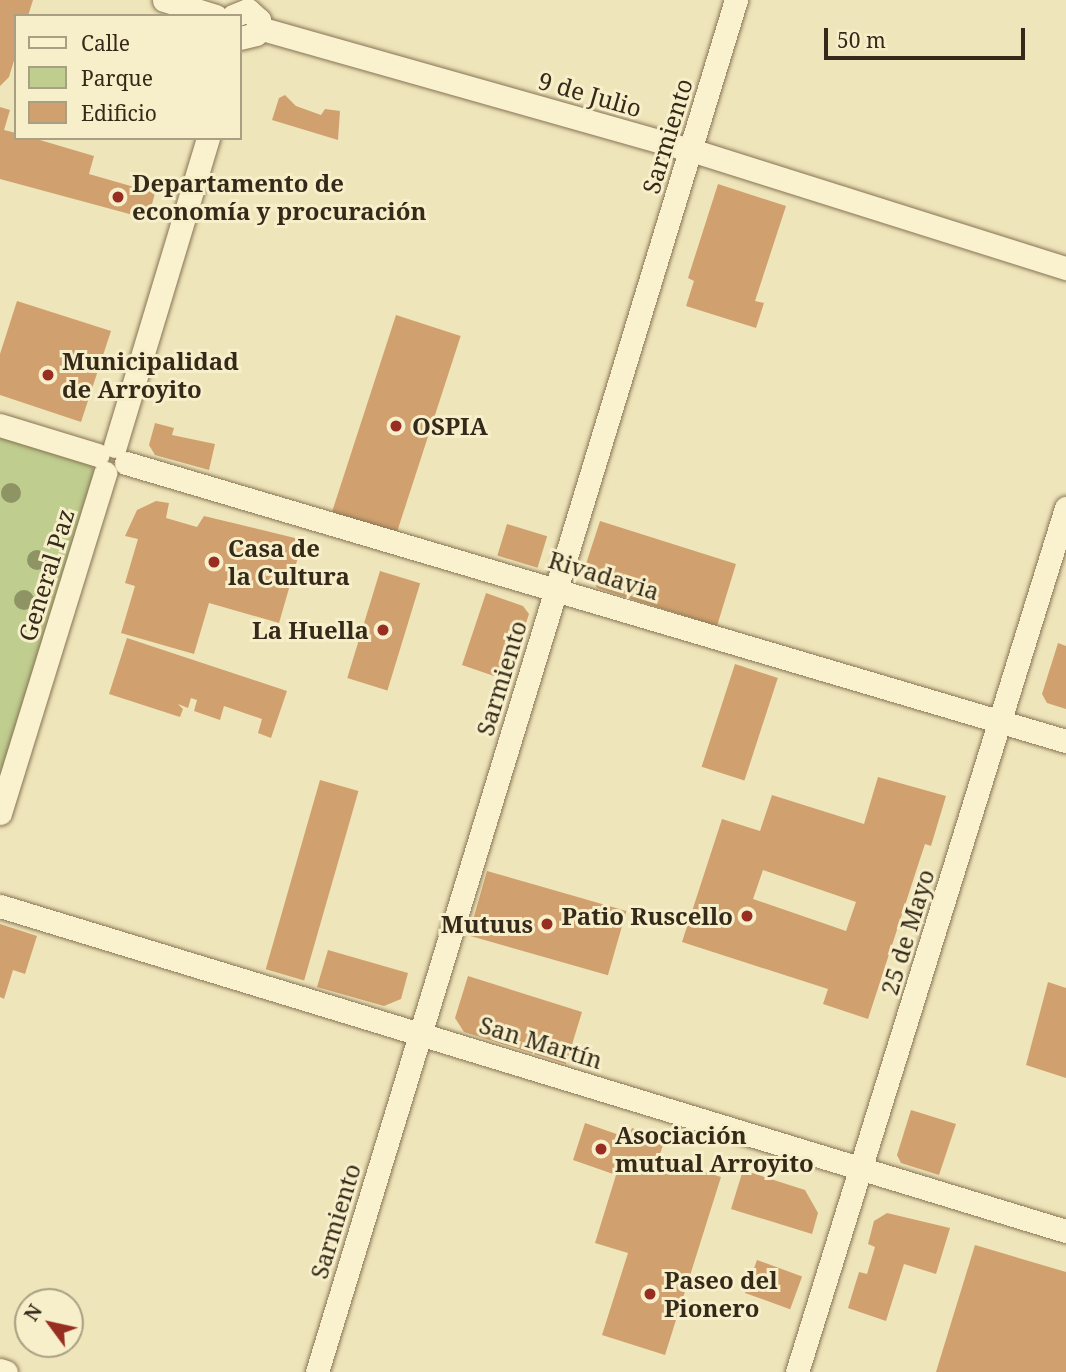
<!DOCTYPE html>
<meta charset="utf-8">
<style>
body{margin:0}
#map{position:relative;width:1066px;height:1372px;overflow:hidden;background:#efe5ba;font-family:"Noto Serif",serif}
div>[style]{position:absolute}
.green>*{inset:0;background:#bfcd8f}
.building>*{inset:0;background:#d0a16e;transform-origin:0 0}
.roads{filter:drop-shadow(0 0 2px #877454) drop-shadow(0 0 2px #877454)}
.minor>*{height:23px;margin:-11.5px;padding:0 11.5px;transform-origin:11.5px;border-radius:11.5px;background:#faf2ce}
.trees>*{width:20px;height:20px;margin:-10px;border-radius:50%;background:#8f9465}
.dots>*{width:19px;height:19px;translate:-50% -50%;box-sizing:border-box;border:4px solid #f7eeca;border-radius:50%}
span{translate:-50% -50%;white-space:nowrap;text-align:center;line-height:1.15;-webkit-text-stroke:6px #f7eeca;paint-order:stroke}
.street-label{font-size:24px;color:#352a1a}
.poi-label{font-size:24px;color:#352a1a;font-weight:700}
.left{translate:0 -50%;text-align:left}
.right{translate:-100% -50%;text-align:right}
.legend{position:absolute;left:14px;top:14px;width:228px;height:126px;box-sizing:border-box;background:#f7eeca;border:2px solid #a9a084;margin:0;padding:9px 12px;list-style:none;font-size:21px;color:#352a1a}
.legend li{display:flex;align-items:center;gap:14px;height:35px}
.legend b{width:35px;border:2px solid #a9a084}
.north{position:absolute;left:14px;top:1288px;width:70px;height:70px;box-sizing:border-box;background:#f7eeca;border:2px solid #a9a084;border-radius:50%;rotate:303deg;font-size:19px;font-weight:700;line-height:28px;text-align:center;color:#352a1a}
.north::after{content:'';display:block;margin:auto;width:24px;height:32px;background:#982d22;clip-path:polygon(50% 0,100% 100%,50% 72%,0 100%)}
.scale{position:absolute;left:824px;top:28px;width:201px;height:32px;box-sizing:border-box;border:4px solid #352a1a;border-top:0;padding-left:9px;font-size:21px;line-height:24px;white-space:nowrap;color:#352a1a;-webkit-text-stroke:5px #f7eeca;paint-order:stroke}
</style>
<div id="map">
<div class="green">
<div style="clip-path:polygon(0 434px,88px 461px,97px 475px,0 791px)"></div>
</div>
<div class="building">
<div style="clip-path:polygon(0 0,33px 0,28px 16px,16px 16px,16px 54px,9px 77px,0 86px)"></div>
<div style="clip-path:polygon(285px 95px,296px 106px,321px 115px,325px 109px,340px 111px,338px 140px,272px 120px,279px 98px)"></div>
<div style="clip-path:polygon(0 107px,10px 110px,4px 130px,16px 133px,16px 138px,33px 138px,94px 156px,89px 174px,155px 193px,148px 219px,0 179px)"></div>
<div style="clip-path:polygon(718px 184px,786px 206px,755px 301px,764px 303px,756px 328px,686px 306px,694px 281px,688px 278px)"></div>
<div style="clip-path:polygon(17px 301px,111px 331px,81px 422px,0 395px,0 354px)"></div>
<div style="left:396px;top:315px;width:68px;height:210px;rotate:18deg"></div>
<div style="clip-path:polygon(155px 423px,174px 428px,172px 435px,215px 444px,209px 470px,155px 455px,149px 445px)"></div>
<div style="clip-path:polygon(156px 501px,169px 503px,166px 518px,197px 527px,204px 516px,303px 540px,279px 623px,209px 603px,194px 654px,121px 633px,135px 586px,125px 583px,138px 539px,125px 536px,137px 510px)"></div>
<div style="clip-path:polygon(600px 521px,736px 564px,717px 626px,597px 588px,585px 567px)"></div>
<div style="left:507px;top:524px;width:42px;height:33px;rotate:17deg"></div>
<div style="left:380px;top:571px;width:42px;height:112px;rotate:17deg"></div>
<div style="clip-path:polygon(486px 593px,523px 606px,529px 614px,510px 671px,496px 667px,494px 676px,462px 665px)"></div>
<div style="clip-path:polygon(127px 638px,287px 691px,271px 738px,258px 733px,262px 719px,224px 706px,220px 720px,194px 711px,197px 700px,191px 698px,188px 708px,178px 704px,183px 709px,180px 717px,109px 694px)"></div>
<div style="clip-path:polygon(1058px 643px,1066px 646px,1066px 709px,1047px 703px,1042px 694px)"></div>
<div style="left:735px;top:664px;width:45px;height:108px;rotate:18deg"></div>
<div style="clip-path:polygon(evenodd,878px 777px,946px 796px,931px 846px,925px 844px,920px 859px,868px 1019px,823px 1004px,828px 989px,682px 942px,722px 819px,760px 831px,772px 795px,864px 824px,878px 777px,763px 870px,856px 902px,846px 931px,753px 899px,763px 870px)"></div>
<div style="left:320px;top:780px;width:40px;height:197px;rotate:16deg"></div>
<div style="left:487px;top:871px;width:145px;height:67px;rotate:16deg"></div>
<div style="clip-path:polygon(0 924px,37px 936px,25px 974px,13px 970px,4px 999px,0 997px)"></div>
<div style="clip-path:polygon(328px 950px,408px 973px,401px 999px,384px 1006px,317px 987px)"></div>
<div style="clip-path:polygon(468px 976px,582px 1012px,566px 1064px,464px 1032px,455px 1018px)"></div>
<div style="clip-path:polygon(1048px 982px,1066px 988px,1066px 1078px,1026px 1065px)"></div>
<div style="clip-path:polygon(911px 1110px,956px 1124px,939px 1175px,901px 1163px,897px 1155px)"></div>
<div style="clip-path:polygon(585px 1123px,628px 1138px,632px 1128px,665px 1139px,659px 1157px,721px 1177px,665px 1355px,602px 1335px,628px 1253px,595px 1243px,616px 1175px,573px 1160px)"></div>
<div style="clip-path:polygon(743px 1170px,805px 1190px,818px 1213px,812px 1234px,731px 1209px)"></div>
<div style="clip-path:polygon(887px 1213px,950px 1228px,936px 1274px,904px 1264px,886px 1321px,848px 1308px,859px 1272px,867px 1274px,875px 1247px,868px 1244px,874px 1221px)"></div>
<div style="clip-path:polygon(975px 1245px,1066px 1272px,1066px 1372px,936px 1372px)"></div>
<div style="left:757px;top:1260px;width:48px;height:35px;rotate:20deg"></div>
</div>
<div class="roads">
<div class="minor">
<div style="left:164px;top:0;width:54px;rotate:17.1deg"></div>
<div style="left:233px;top:16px;width:16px;rotate:-22deg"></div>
<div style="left:248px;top:10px;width:15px;rotate:42deg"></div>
<div style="left:259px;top:20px;width:14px;rotate:102deg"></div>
<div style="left:256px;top:34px;width:16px;rotate:166deg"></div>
<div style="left:259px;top:28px;width:449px;rotate:15.8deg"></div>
<div style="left:691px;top:150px;width:393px;rotate:17.5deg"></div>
<div style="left:0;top:425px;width:102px;rotate:17deg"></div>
<div style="left:115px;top:446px;width:322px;rotate:-73.2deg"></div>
<div style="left:126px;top:463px;width:980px;rotate:16.48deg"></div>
<div style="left:0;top:813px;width:356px;rotate:-72.8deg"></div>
<div style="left:0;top:906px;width:1114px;rotate:16.96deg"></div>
<div style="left:0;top:1370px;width:6px;rotate:18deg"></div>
<div style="left:317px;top:1372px;width:1435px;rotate:-73.02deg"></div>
<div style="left:797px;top:1372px;width:905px;rotate:-72.71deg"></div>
</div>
</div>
<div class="trees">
<div style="left:11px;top:493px"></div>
<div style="left:37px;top:560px"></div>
<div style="left:24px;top:600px"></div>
</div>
<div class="dots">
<div style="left:118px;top:197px;background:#982d22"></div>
<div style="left:48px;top:375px;background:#982d22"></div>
<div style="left:396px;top:426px;background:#982d22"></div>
<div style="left:214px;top:562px;background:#982d22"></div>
<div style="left:383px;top:630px;background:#982d22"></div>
<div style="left:747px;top:916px;background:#982d22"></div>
<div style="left:547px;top:924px;background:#982d22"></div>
<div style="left:601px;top:1149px;background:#982d22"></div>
<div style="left:650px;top:1294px;background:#982d22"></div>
</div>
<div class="street-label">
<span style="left:590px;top:94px;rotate:16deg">9 de Julio</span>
<span style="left:667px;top:136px;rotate:-73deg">Sarmiento</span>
<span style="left:46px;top:575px;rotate:-73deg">General Paz</span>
<span style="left:604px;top:575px;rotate:17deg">Rivadavia</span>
<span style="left:501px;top:678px;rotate:-73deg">Sarmiento</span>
<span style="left:907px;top:932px;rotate:-73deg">25 de Mayo</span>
<span style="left:541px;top:1042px;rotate:17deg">San Martín</span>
<span style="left:335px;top:1221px;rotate:-73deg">Sarmiento</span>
</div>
<div class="poi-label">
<span class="left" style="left:132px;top:197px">Departamento de<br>economía y procuración</span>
<span class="left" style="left:62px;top:375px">Municipalidad<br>de Arroyito</span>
<span class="left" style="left:412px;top:426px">OSPIA</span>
<span class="left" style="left:228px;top:562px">Casa de<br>la Cultura</span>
<span class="right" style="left:369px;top:630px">La Huella</span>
<span class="right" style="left:733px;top:916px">Patio Ruscello</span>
<span class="right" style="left:533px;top:924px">Mutuus</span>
<span class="left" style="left:615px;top:1149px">Asociación<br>mutual Arroyito</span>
<span class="left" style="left:664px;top:1294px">Paseo del<br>Pionero</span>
</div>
<ul class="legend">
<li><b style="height:9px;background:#faf2ce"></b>Calle</li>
<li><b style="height:19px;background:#bfcd8f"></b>Parque</li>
<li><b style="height:19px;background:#d0a16e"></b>Edificio</li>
</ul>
<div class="north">N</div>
<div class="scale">50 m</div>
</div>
